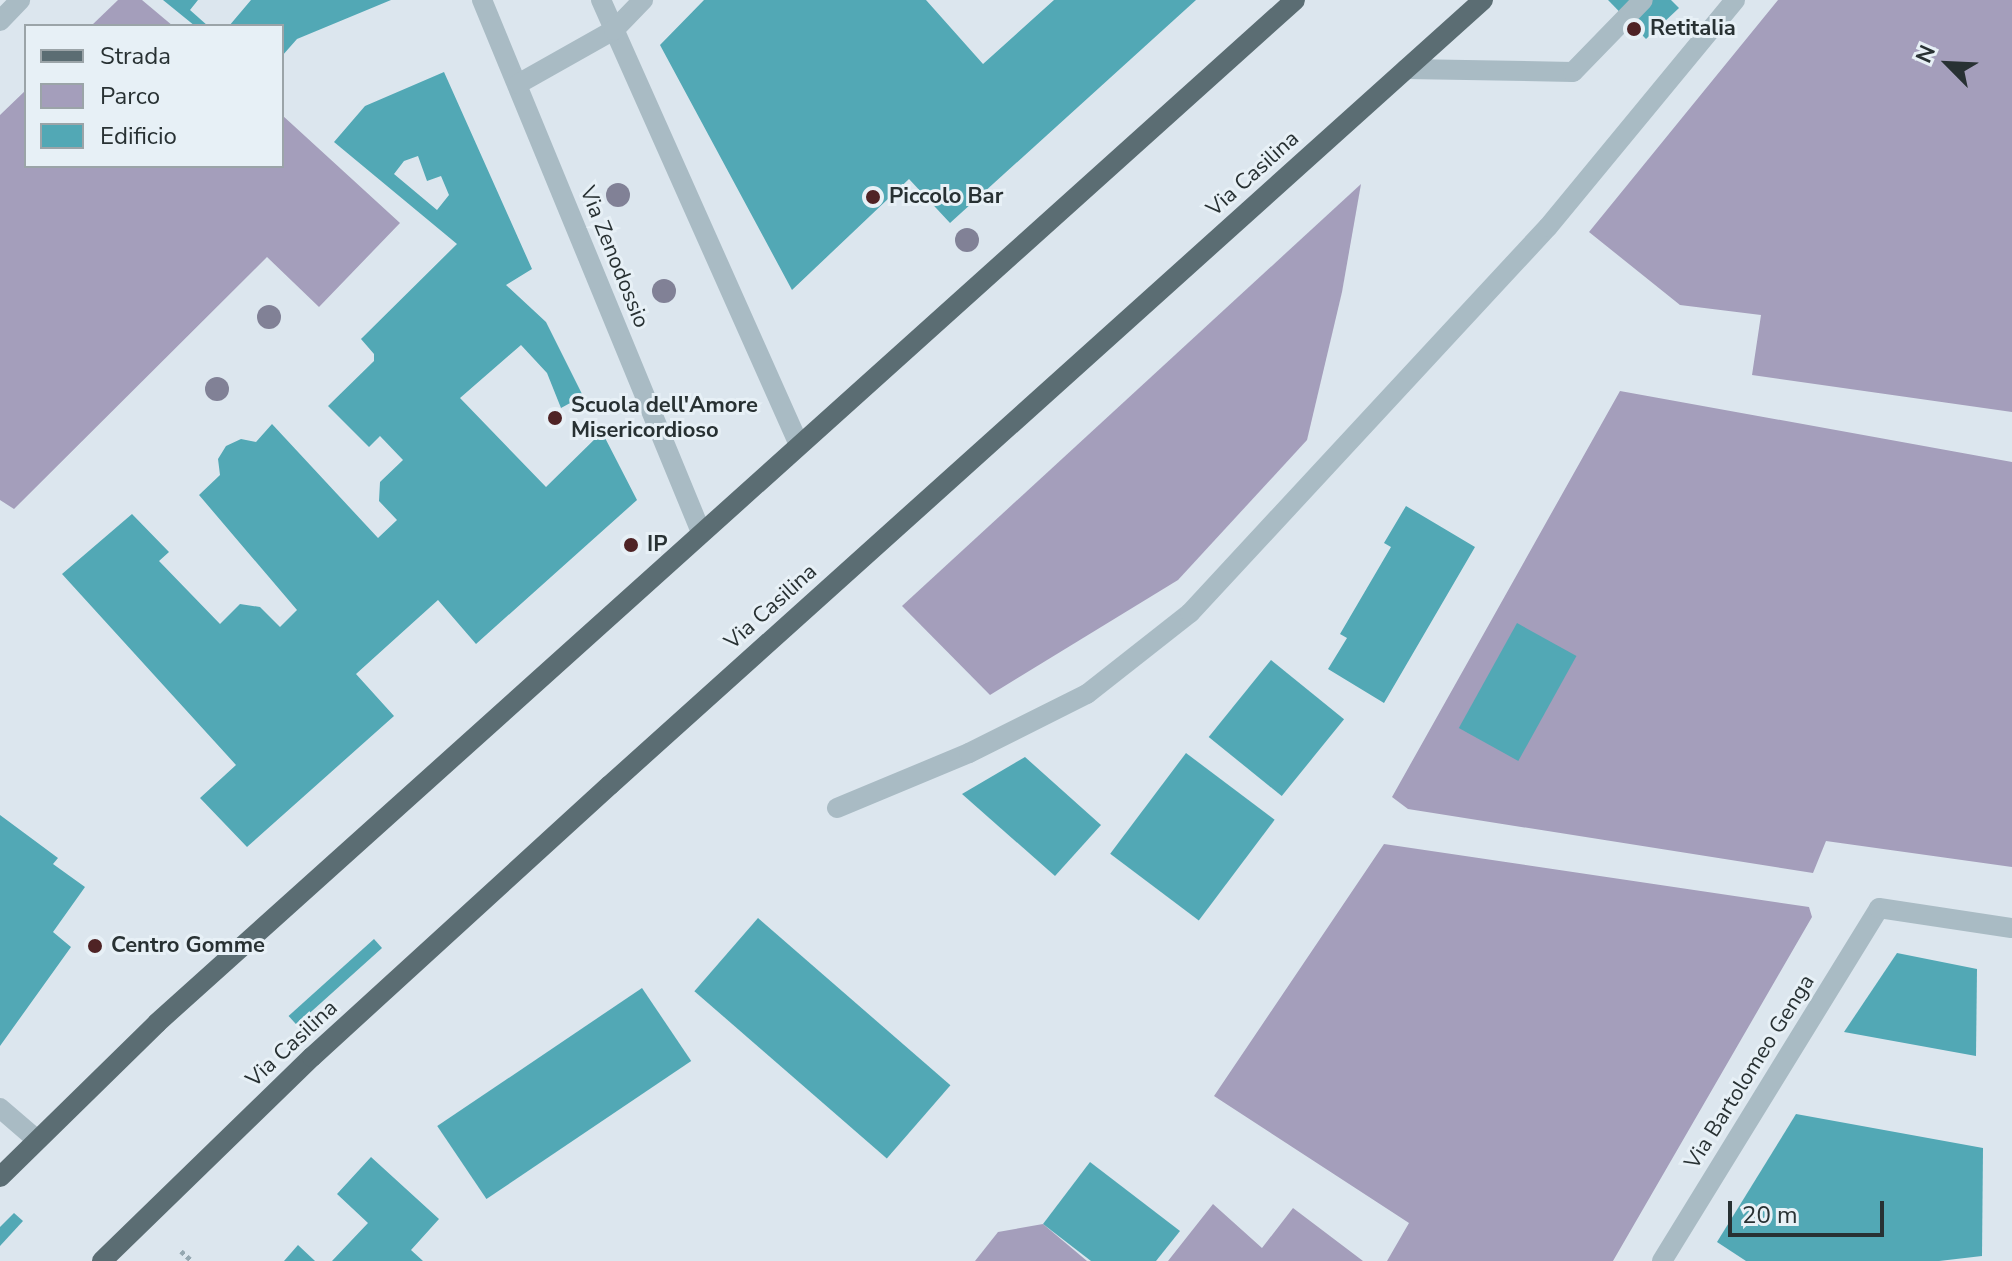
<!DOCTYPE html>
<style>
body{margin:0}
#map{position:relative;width:2012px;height:1261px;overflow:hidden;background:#dce6ee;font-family:"Nunito Sans",sans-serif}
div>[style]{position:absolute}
.green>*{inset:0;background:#a49ebb}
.building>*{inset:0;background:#52a8b5;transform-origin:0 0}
.path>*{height:5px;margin-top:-2.5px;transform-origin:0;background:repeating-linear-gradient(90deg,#94a7b0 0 4px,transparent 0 8px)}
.minor>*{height:20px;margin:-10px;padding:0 10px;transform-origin:10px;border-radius:10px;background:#a9bbc4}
.major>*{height:20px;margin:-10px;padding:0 10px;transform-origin:10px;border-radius:10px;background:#5b6d73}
.trees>*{width:24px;height:24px;margin:-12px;border-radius:50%;background:#818196}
.dots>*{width:22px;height:22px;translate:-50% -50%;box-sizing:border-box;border:4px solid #e7f0f6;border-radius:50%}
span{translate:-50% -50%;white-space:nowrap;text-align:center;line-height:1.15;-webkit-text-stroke:6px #e7f0f6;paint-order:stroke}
.poi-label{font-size:22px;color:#283133;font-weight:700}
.left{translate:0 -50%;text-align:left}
.street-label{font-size:22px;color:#283133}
.legend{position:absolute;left:24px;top:24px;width:260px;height:144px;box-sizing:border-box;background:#e7f0f6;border:2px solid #9ba4a8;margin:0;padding:10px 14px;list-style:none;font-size:24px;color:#283133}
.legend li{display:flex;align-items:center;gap:16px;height:40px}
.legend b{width:40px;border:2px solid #9ba4a8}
.north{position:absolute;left:1908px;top:24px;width:80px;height:80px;-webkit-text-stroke:6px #e7f0f6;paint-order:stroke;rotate:294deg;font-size:22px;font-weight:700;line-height:32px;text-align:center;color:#283133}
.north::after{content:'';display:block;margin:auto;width:28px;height:36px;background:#283133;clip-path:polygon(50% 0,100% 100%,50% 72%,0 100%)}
.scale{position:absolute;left:1728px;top:1201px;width:156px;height:36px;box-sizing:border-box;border:4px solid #283133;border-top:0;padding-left:10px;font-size:24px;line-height:28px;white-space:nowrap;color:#283133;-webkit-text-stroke:6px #e7f0f6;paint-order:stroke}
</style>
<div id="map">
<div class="green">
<div style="clip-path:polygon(118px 0,142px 0,173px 26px,91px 26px)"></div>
<div style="clip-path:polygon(1778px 0,2012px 0,2012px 412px,1752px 375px,1761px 315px,1680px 305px,1589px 232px)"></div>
<div style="clip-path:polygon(26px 90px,26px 166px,282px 166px,282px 115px,400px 223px,319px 307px,267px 257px,14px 509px,0 500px,0 115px)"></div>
<div style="clip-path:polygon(1361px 184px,1342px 292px,1307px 440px,1178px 580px,990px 695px,902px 606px)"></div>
<div style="clip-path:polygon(1620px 391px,2012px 462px,2012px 867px,1826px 841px,1813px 873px,1408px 809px,1392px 797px)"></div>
<div style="clip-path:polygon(1384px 844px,1809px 907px,1812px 917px,1613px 1261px,1387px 1261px,1409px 1223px,1214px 1096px)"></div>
<div style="clip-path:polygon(1213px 1204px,1262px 1248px,1293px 1208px,1363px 1261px,1168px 1261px)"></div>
<div style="clip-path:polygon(1043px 1224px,1087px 1261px,975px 1261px,998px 1232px)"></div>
</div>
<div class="building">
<div style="clip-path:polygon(163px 0,198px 0,190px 10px,208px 26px,195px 26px)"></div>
<div style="clip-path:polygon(251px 0,391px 0,297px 39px,282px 56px,282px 26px,229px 26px)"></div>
<div style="clip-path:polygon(704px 0,926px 0,983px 64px,1054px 0,1196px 0,950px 223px,909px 179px,792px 290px,660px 45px)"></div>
<div style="clip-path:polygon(1608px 0,1671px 0,1679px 8px,1646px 39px)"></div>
<div style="clip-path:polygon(evenodd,444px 72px,532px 269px,506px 285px,546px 322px,583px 396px,561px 408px,547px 373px,521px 345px,460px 398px,546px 487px,602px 432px,637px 500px,476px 644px,438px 600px,356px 674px,394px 716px,247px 847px,200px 798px,236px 765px,62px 574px,132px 514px,169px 552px,159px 561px,220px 624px,240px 604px,260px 607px,280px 627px,297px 610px,199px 495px,220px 475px,218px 459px,226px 446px,241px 439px,256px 442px,272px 424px,378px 538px,397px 520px,379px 501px,380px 482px,403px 460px,380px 436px,369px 447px,328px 406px,374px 361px,374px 354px,361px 339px,457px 244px,334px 142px,365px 106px,444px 72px,418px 156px,427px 181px,441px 176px,449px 195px,437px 210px,394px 174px,404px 161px,418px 156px)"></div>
<div style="clip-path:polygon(1406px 506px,1475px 547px,1384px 703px,1328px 669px,1347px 638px,1340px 634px,1391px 547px,1384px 543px)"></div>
<div style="left:1517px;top:623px;width:68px;height:120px;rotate:29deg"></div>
<div style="left:1271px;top:660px;width:94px;height:99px;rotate:39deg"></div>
<div style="left:1186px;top:753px;width:111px;height:126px;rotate:37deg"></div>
<div style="clip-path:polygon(1025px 757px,1101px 825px,1055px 876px,962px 794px)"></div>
<div style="clip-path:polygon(0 815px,58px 858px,53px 864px,85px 887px,53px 932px,71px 947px,0 1046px)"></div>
<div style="left:758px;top:918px;width:255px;height:97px;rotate:41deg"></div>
<div style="left:374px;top:939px;width:12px;height:115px;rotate:48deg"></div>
<div style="clip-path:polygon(1897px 953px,1977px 969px,1976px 1056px,1844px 1032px)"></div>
<div style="left:642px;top:988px;width:88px;height:247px;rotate:56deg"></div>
<div style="clip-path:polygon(1796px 1114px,1983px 1148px,1982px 1256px,1939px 1261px,1746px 1261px,1717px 1242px)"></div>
<div style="clip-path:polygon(371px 1157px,439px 1219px,411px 1250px,423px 1261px,332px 1261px,368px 1223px,337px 1194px)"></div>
<div style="clip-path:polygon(1090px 1162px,1180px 1231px,1156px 1261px,1091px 1261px,1043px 1224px)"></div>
<div style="clip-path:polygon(14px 1213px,23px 1221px,0 1246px,0 1227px)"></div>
<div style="clip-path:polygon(298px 1245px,315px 1261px,284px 1261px)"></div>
</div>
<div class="path">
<div style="left:181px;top:1251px;width:15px;rotate:42deg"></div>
</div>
<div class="minor">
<div style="left:482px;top:0;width:575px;rotate:67.63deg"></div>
<div style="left:601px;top:0;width:487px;rotate:66deg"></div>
<div style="left:0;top:21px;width:29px;rotate:-46deg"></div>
<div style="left:1406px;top:69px;width:167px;rotate:1deg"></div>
<div style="left:1573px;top:72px;width:100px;rotate:-45.8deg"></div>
<div style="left:518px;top:84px;width:110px;rotate:-29.4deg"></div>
<div style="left:614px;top:30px;width:42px;rotate:-46deg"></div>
<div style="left:837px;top:808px;width:143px;rotate:-22.6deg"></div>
<div style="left:969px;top:753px;width:132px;rotate:-26.6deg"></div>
<div style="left:1087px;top:694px;width:131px;rotate:-38.2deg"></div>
<div style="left:1190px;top:613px;width:526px;rotate:-47.16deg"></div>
<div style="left:1548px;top:227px;width:294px;rotate:-50.5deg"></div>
<div style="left:0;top:1108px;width:48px;rotate:40.7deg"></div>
<div style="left:1662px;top:1261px;width:414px;rotate:-58.4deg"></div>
<div style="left:1879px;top:908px;width:134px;rotate:8.6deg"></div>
</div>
<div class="major">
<div style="left:0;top:1177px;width:220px;rotate:-44.4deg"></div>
<div style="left:157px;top:1023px;width:1530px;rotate:-41.95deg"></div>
<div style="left:102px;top:1261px;width:293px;rotate:-44.2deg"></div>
<div style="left:312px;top:1057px;width:403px;rotate:-42.4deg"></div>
<div style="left:610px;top:785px;width:1174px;rotate:-41.96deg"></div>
</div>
<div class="trees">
<div style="left:618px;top:195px"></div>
<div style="left:967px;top:240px"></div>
<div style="left:664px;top:291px"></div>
<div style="left:269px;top:317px"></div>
<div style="left:217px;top:389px"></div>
</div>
<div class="dots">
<div style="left:1634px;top:29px;background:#4f2325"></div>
<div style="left:873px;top:197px;background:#4f2325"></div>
<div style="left:555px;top:418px;background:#4f2325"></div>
<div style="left:631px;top:545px;background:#4f2325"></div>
<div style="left:95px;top:946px;background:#4f2325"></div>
</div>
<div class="poi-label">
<span class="left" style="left:1650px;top:29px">Retitalia</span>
<span class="left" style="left:889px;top:197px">Piccolo Bar</span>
<span class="left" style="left:571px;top:418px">Scuola dell'Amore<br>Misericordioso</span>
<span class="left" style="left:647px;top:545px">IP</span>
<span class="left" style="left:111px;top:946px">Centro Gomme</span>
</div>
<div class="street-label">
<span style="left:1253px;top:174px;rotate:-42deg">Via Casilina</span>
<span style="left:614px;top:257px;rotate:68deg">Via Zenodossio</span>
<span style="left:771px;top:607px;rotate:-42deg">Via Casilina</span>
<span style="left:292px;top:1044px;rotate:-43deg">Via Casilina</span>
<span style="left:1750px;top:1072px;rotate:-58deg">Via Bartolomeo Genga</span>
</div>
<ul class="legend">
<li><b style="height:10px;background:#5b6d73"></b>Strada</li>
<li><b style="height:22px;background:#a49ebb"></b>Parco</li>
<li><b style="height:22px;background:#52a8b5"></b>Edificio</li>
</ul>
<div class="north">N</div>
<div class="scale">20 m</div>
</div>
